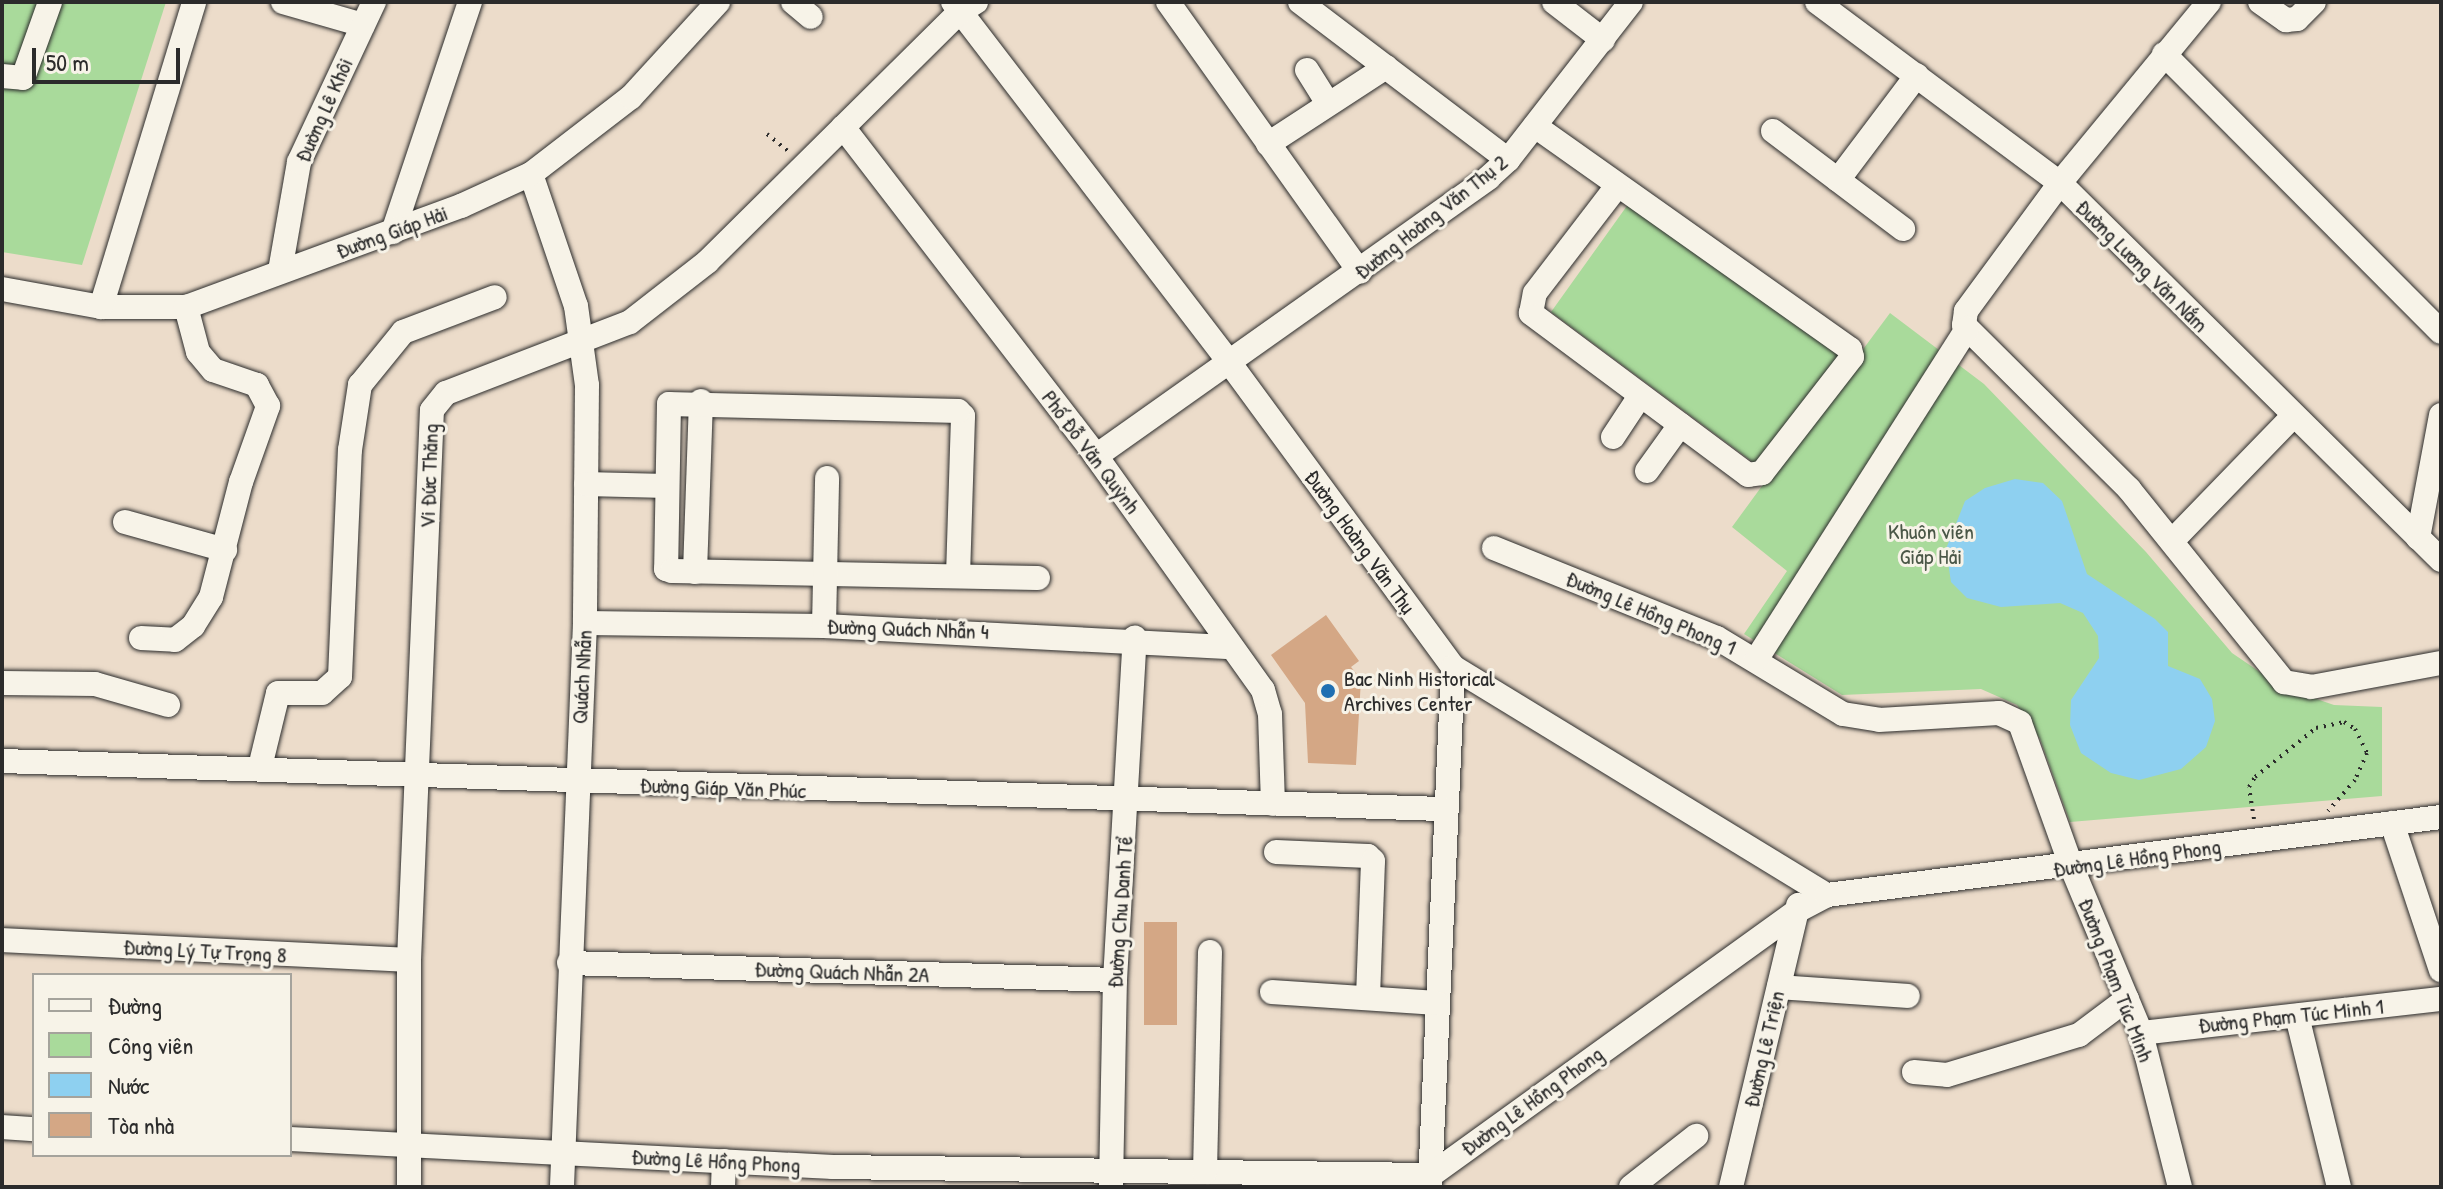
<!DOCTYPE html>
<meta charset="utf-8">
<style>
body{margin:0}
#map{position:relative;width:2443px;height:1189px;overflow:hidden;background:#ecdcca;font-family:"Patrick Hand",sans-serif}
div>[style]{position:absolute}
.green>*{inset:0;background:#a9da9b}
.water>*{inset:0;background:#8ed0f0}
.building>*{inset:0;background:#d4a785;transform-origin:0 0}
.path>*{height:4px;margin-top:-2px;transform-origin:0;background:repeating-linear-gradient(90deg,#2b2b2b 0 2px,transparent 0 8px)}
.roads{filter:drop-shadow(0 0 2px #2b2b2b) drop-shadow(0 0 2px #2b2b2b)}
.minor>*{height:24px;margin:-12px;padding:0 12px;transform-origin:12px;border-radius:12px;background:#f7f3e8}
.dots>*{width:22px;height:22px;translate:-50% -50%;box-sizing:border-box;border:4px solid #f7f3e8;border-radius:50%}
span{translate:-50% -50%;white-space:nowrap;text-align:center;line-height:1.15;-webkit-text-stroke:6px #f7f3e8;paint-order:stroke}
.street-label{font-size:22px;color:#2b2b2b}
.park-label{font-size:22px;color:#4a5747}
.poi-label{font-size:22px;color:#2b2b2b}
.left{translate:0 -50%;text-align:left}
.frame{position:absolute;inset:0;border:4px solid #2b2b2b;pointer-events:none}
.legend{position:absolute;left:32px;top:973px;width:260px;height:184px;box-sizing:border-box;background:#f7f3e8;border:2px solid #a5a39c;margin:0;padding:10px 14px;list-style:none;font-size:24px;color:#2b2b2b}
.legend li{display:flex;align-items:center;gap:16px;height:40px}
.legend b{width:40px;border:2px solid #a5a39c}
.scale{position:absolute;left:32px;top:48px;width:148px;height:36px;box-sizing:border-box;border:4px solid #2b2b2b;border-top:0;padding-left:10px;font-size:24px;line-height:28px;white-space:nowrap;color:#2b2b2b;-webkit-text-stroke:6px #f7f3e8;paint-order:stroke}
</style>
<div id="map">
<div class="green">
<div style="clip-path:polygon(2px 2px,166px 2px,82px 265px,2px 252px)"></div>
<div style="clip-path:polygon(1634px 196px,1861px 352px,1890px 313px,1984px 384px,2146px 552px,2232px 653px,2282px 687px,2334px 705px,2382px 707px,2382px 796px,2070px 822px,2040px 739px,2017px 705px,1981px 689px,1842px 695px,1744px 634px,1787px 571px,1732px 527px,1770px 475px,1551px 312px)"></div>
</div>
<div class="water">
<div style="clip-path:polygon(2015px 479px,2043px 483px,2062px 501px,2087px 574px,2155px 619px,2168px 632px,2168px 666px,2200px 679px,2212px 699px,2215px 721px,2206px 747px,2181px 769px,2139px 780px,2111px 773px,2081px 753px,2070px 725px,2071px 700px,2099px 658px,2098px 636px,2083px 613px,2060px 603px,2001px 607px,1967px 598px,1951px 582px,1946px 549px,1965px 501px,1985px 488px)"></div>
</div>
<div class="building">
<div style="clip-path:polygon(1326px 615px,1359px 661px,1351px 667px,1361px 679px,1356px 765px,1308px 763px,1305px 703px,1271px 655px)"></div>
<div style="left:1144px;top:922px;width:33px;height:103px"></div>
</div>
<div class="path">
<div style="left:767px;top:134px;width:27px;rotate:39deg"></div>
<div style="left:2254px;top:819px;width:32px;rotate:-99deg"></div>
<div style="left:2249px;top:787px;width:12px;rotate:-59deg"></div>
<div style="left:2255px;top:777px;width:78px;rotate:-38.8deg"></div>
<div style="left:2316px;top:728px;width:29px;rotate:-12deg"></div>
<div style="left:2344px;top:722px;width:13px;rotate:32deg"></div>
<div style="left:2355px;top:729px;width:27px;rotate:63deg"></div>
<div style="left:2367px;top:753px;width:30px;rotate:114deg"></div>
<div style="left:2355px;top:780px;width:41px;rotate:131.1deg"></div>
</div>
<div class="roads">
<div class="minor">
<div style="left:283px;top:2px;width:83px;rotate:16deg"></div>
<div style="left:793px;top:2px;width:23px;rotate:40deg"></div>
<div style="left:953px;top:2px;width:454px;rotate:52.5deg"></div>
<div style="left:1229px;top:362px;width:378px;rotate:53.7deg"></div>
<div style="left:1453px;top:667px;width:518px;rotate:92.55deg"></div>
<div style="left:1168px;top:2px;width:331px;rotate:54.6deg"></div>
<div style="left:1300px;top:2px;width:261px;rotate:37.2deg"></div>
<div style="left:1554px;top:2px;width:62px;rotate:37.8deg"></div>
<div style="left:1817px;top:2px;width:303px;rotate:36.7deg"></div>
<div style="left:2060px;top:183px;width:536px;rotate:44.7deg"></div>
<div style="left:2209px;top:2px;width:234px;rotate:129.5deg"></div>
<div style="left:2060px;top:183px;width:159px;rotate:126.3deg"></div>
<div style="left:1966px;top:311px;width:14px;rotate:98deg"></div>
<div style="left:1964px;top:325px;width:233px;rotate:44.8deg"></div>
<div style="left:2129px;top:489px;width:248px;rotate:51.2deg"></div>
<div style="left:2284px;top:682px;width:27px;rotate:10deg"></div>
<div style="left:2311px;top:687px;width:132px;rotate:-10.5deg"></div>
<div style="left:2260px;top:2px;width:32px;rotate:35deg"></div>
<div style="left:2286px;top:20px;width:11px;rotate:-5deg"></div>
<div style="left:2297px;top:19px;width:24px;rotate:-45deg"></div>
<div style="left:2164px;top:54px;width:392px;rotate:45.1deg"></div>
<div style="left:1307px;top:70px;width:40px;rotate:58deg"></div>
<div style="left:2px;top:76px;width:21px;rotate:5deg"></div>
<div style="left:23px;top:78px;width:81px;rotate:-70.4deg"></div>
<div style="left:1535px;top:126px;width:386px;rotate:35.3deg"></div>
<div style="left:1850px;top:349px;width:8px;rotate:76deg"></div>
<div style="left:1852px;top:357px;width:147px;rotate:127.8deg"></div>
<div style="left:1762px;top:473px;width:14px;rotate:172deg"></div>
<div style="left:1748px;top:475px;width:271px;rotate:-143.3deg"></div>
<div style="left:1531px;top:313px;width:20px;rotate:-79deg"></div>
<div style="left:1535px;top:293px;width:135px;rotate:-52.5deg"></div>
<div style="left:843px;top:127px;width:415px;rotate:52.4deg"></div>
<div style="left:1096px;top:456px;width:287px;rotate:54.5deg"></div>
<div style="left:1263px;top:690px;width:25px;rotate:74deg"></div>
<div style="left:1270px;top:714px;width:90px;rotate:88.1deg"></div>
<div style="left:1773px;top:131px;width:163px;rotate:37deg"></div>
<div style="left:1268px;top:144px;width:141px;rotate:-33.1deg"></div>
<div style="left:531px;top:174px;width:139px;rotate:71.2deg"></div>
<div style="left:576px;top:306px;width:80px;rotate:82.1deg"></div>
<div style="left:587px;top:385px;width:238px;rotate:90.5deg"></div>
<div style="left:585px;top:623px;width:564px;rotate:92.34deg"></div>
<div style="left:1838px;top:180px;width:131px;rotate:-53deg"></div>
<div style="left:393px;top:232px;width:243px;rotate:-71.5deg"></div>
<div style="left:280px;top:271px;width:111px;rotate:-80.1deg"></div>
<div style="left:299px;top:162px;width:177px;rotate:-64.9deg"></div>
<div style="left:2px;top:289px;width:101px;rotate:10.3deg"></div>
<div style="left:101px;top:307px;width:85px"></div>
<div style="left:186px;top:307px;width:293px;rotate:-20.2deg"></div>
<div style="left:461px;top:206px;width:77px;rotate:-24.6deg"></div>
<div style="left:531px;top:174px;width:126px;rotate:-37.6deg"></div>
<div style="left:631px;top:97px;width:129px;rotate:-47.5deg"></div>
<div style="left:101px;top:307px;width:319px;rotate:-73deg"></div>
<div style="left:1613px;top:437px;width:49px;rotate:-56.6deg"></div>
<div style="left:1096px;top:456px;width:481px;rotate:-35.3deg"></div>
<div style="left:1488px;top:178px;width:27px;rotate:-42deg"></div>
<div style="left:1508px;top:160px;width:200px;rotate:-52.1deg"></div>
<div style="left:1647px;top:471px;width:57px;rotate:-54.3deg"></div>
<div style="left:586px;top:484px;width:80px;rotate:1.4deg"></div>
<div style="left:125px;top:522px;width:104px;rotate:15.6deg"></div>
<div style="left:2418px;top:538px;width:125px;rotate:-79.4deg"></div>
<div style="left:2173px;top:540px;width:173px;rotate:-45.9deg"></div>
<div style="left:1494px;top:548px;width:240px;rotate:22deg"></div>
<div style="left:1717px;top:638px;width:147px;rotate:31.1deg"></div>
<div style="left:1843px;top:714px;width:36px;rotate:9deg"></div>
<div style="left:1879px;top:720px;width:120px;rotate:-3.3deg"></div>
<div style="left:1999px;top:713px;width:23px;rotate:25deg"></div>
<div style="left:2020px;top:723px;width:154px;rotate:70.3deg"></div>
<div style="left:2072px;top:868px;width:179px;rotate:67.3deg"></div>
<div style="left:2141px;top:1033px;width:159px;rotate:75.8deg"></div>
<div style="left:695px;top:572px;width:171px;rotate:-88deg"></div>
<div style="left:958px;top:576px;width:160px;rotate:-88.2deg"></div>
<div style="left:963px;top:416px;width:7px;rotate:-135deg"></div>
<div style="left:958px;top:411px;width:289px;rotate:-178.6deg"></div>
<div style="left:669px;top:404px;width:165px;rotate:91deg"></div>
<div style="left:666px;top:569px;width:6px;rotate:18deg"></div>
<div style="left:672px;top:571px;width:366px;rotate:1.1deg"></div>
<div style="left:585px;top:623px;width:239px;rotate:0.7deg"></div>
<div style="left:824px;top:626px;width:408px;rotate:3deg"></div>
<div style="left:824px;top:626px;width:148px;rotate:-88.8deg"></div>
<div style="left:141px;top:638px;width:34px;rotate:3deg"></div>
<div style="left:175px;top:640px;width:23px;rotate:-38deg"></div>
<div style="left:193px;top:626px;width:34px;rotate:-58deg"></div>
<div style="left:211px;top:597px;width:119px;rotate:-75.4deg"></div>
<div style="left:241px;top:482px;width:81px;rotate:-70.4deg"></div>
<div style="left:268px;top:406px;width:24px;rotate:-118deg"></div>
<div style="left:257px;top:385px;width:46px;rotate:-161.2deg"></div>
<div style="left:213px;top:370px;width:23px;rotate:-130deg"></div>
<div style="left:198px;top:352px;width:47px;rotate:-104.9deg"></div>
<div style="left:1756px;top:660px;width:393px;rotate:-57.5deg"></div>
<div style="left:1453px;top:667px;width:438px;rotate:31.4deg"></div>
<div style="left:2px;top:683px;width:93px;rotate:0.6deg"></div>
<div style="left:95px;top:684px;width:76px;rotate:16deg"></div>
<div style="left:2px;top:761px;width:1443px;rotate:1.91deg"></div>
<div style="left:260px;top:767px;width:76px;rotate:-76.3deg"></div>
<div style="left:278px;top:693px;width:44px"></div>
<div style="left:322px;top:693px;width:24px;rotate:-42deg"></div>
<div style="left:340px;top:677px;width:227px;rotate:-87.5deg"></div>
<div style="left:350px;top:450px;width:66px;rotate:-81.3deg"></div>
<div style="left:360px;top:385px;width:68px;rotate:-50.9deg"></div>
<div style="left:403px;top:332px;width:98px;rotate:-20.8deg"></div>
<div style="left:2392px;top:823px;width:155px;rotate:71.6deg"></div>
<div style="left:1276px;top:852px;width:92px;rotate:2.5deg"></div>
<div style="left:1368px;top:856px;width:7px;rotate:45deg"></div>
<div style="left:1373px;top:861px;width:137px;rotate:92.1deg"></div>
<div style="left:2px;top:940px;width:407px;rotate:2.8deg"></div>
<div style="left:569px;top:963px;width:546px;rotate:1.78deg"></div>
<div style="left:1779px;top:987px;width:129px;rotate:4deg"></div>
<div style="left:1272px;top:992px;width:165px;rotate:3.8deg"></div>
<div style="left:2297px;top:1016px;width:176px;rotate:76.2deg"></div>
<div style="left:2141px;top:1033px;width:302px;rotate:-6.5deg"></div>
<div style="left:1914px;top:1072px;width:33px;rotate:5deg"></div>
<div style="left:1947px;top:1075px;width:138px;rotate:-16.9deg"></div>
<div style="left:2079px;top:1035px;width:60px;rotate:-36.9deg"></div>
<div style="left:2px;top:1127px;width:32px;rotate:4deg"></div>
<div style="left:290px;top:1139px;width:544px;rotate:2.95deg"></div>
<div style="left:833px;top:1167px;width:598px;rotate:0.77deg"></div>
<div style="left:1431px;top:1175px;width:451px;rotate:-35.8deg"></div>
<div style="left:1797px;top:911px;width:34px;rotate:-28deg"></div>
<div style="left:1827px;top:895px;width:619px;rotate:-7.24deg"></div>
<div style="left:1205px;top:1172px;width:220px;rotate:-88.7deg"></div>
<div style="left:1111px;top:1185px;width:205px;rotate:-88.9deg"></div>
<div style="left:1115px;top:980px;width:343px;rotate:-86.7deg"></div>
<div style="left:409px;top:1187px;width:227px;rotate:-90deg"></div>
<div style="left:409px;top:960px;width:550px;rotate:-87.61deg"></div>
<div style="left:432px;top:410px;width:22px;rotate:-51deg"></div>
<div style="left:446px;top:393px;width:197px;rotate:-21.1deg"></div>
<div style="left:630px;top:322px;width:98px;rotate:-37.9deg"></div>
<div style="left:707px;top:262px;width:356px;rotate:-44.7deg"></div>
<div style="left:960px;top:12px;width:19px;rotate:-32deg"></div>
<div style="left:723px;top:1187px;width:26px;rotate:-88deg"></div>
<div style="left:1631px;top:1187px;width:83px;rotate:-38.1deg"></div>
<div style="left:1731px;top:1187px;width:290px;rotate:-76.6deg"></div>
</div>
</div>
<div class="dots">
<div style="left:1328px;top:691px;background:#1f6fb2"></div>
</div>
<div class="street-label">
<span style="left:324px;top:110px;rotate:-66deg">Đường Lê Khôi</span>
<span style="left:1431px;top:217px;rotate:-38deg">Đường Hoàng Văn Thụ 2</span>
<span style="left:392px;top:232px;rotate:-20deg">Đường Giáp Hải</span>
<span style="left:2142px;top:266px;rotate:45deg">Đường Lương Văn Nắm</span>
<span style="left:1091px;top:452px;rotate:53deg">Phố Đỗ Văn Quỳnh</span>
<span style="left:429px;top:476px;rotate:-88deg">Vi Đức Thăng</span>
<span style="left:1360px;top:542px;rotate:54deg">Đường Hoàng Văn Thụ</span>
<span style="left:1651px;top:613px;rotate:23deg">Đường Lê Hồng Phong 1</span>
<span style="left:908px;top:629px;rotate:2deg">Đường Quách Nhẫn 4</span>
<span style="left:582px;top:677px;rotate:-87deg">Quách Nhẫn</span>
<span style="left:723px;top:788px;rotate:2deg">Đường Giáp Văn Phúc</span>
<span style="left:2137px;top:858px;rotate:-8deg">Đường Lê Hồng Phong</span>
<span style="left:1120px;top:912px;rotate:-86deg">Đường Chu Danh Tể</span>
<span style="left:205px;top:951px;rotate:3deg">Đường Lý Tự Trọng 8</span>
<span style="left:842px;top:972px;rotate:2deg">Đường Quách Nhẫn 2A</span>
<span style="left:2116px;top:980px;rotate:69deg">Đường Phạm Túc Minh</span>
<span style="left:2291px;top:1016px;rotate:-6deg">Đường Phạm Túc Minh 1</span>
<span style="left:1764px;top:1049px;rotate:-77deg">Đường Lê Triện</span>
<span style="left:1532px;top:1101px;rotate:-36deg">Đường Lê Hồng Phong</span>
<span style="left:716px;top:1161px;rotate:3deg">Đường Lê Hồng Phong</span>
</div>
<div class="park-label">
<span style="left:1931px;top:544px">Khuôn viên<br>Giáp Hải</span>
</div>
<div class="poi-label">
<span class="left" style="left:1344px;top:691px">Bac Ninh Historical<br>Archives Center</span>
</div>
<div class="frame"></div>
<ul class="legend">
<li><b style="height:10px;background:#f7f3e8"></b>Đường</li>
<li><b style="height:22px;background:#a9da9b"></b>Công viên</li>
<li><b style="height:22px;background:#8ed0f0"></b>Nước</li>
<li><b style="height:22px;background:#d4a785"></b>Tòa nhà</li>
</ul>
<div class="scale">50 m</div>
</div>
